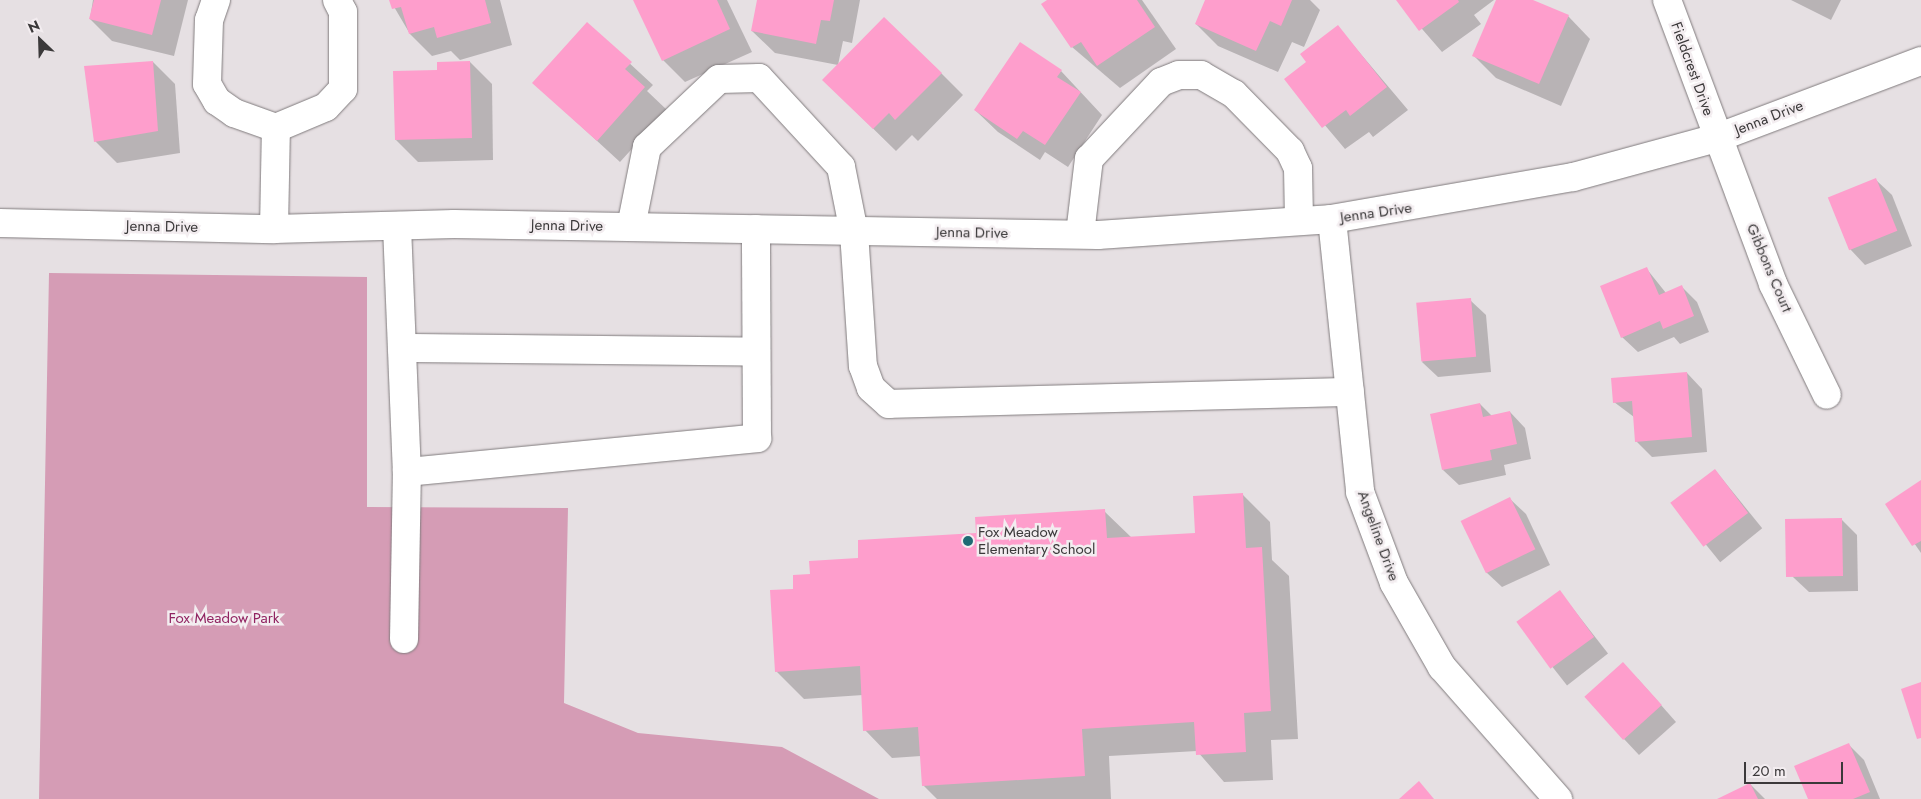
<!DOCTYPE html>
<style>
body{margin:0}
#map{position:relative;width:1921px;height:799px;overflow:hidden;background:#e6e0e3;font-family:Jost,sans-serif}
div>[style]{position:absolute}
.green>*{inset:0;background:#d59cb5}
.shadow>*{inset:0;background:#0003;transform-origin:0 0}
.building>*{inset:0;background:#fe9ecc;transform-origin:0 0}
.roads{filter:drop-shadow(0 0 1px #807b7d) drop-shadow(0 0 1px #807b7d)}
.minor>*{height:28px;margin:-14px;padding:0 14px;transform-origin:14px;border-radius:14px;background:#fff}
.dots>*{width:14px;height:14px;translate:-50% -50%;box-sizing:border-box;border:2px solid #f3edf0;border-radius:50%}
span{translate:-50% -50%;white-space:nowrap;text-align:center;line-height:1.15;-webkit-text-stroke:5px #f3edf0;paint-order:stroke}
.street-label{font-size:15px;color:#3b393a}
.poi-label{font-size:15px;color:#3b393a}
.left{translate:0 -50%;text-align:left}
.park-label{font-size:15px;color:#912462}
.north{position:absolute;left:15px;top:15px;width:50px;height:50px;-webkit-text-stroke:4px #f3edf0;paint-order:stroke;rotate:336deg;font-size:14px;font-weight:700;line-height:20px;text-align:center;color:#3b393a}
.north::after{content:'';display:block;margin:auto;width:18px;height:22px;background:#3b393a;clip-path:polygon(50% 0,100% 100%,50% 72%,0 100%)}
.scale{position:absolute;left:1744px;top:762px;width:99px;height:22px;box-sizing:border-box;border:2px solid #3b393a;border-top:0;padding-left:6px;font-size:15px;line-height:18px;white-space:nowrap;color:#3b393a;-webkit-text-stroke:4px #f3edf0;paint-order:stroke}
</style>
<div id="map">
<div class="green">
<div style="clip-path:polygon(49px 273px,367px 277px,367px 507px,568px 508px,564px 703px,638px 733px,782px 747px,879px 799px,39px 799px)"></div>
</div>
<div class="shadow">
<div style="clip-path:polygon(93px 0,188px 0,174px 56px,112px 41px,90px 19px)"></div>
<div style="clip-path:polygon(390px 0,500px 0,512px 45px,460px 60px,451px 51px,432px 56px,410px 34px)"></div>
<div style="clip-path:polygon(634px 0,727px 0,752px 52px,685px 82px,663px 60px)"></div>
<div style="clip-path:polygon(759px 0,860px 0,852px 43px,843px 41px,838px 65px,941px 73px,963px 95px,918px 141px,912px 135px,896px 151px,846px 102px,838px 65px,775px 53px,752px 31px)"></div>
<div style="clip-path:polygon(1050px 0,1142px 0,1176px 49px,1120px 88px,1072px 47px)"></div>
<div style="clip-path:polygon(1207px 0,1310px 0,1320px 10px,1304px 47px,1292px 42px,1278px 72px,1218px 46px,1196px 24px)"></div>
<div style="clip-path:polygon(1397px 0,1494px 0,1474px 15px,1481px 24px,1442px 52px)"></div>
<div style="clip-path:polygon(1498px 0,1530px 0,1568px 16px,1590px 39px,1561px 106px,1496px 78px,1474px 56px)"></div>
<div style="clip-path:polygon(1791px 0,1841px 0,1831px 20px)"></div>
<div style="clip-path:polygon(587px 24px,653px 85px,647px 91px,667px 110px,620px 162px,534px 83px)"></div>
<div style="clip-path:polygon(1338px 27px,1408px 110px,1373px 137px,1369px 132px,1345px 149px,1286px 79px,1308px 62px)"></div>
<div style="clip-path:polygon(153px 62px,175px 84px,180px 153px,117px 163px,95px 141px)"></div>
<div style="clip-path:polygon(470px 62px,492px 84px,493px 160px,418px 162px,396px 140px,438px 71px)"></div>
<div style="clip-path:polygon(1061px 71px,1102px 115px,1068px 167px,1045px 152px,1040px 160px,998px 132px,975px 110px)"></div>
<div style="clip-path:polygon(1876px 180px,1892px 195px,1912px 246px,1865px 265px,1850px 249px)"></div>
<div style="clip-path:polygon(1646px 268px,1666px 293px,1682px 287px,1697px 302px,1709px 332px,1680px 344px,1674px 337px,1638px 352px,1622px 337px)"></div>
<div style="clip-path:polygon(1470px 300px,1486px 315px,1491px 372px,1438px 377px,1422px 362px)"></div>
<div style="clip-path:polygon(1687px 373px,1702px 389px,1707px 452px,1652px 457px,1636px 441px,1634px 417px,1614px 402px)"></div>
<div style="clip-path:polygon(1480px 404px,1492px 416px,1510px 412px,1525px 428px,1531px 459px,1504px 465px,1506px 475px,1459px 485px,1443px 470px)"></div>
<div style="left:1715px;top:470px;width:75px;height:54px;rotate:51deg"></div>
<div style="clip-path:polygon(1921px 482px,1921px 553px,1887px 504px)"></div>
<div style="clip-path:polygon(1243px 495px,1270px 522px,1272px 560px,1289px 576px,1298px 739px,1271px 740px,1273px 780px,1224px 782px,1197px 751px,1109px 756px,1111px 799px,937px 799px,923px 785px,921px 756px,892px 758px,865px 730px,863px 695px,804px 699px,776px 671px,794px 590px,811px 575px,860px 559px,1104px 511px,1132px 538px,1196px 534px)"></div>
<div style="clip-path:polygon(1510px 499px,1526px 514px,1550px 565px,1502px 587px,1486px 572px)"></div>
<div style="clip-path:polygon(1842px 520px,1857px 535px,1858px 591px,1809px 592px,1793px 577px,1787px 521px)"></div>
<div style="left:1560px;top:592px;width:78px;height:52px;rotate:52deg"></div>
<div style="clip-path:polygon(1638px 679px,1676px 722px,1639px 755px,1624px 739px)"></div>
<div style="clip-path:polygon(1849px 745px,1864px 760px,1880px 799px,1809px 799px)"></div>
<div style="clip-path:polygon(1750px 784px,1765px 799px,1720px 799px)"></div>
</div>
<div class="building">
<div style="clip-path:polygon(94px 0,161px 0,152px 35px,89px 19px)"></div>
<div style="clip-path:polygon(389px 0,485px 0,491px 23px,437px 38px,434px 27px,409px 34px,401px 7px,392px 9px)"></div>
<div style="clip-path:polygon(633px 0,717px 0,730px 29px,662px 61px)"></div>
<div style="clip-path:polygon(757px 0,834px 0,830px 21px,821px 20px,816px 44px,751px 31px)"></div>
<div style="clip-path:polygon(1047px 0,1137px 0,1155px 27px,1097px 66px,1081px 42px,1071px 48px,1041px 4px)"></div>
<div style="clip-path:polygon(1205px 0,1292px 0,1281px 26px,1270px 21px,1256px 51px,1195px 24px)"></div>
<div style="clip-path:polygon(1396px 0,1458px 0,1459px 2px,1419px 31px)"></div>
<div style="clip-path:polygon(1496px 0,1533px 0,1569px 15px,1539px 84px,1472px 56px)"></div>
<div style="clip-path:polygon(884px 17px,942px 73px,895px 120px,889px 113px,873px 129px,822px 80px)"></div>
<div style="clip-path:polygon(587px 22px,632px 62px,625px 69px,645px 87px,597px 141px,532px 83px)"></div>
<div style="clip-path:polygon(1338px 25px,1387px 87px,1350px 116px,1346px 110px,1322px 128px,1284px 79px,1306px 62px,1300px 54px)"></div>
<div style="clip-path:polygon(1020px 42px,1062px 70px,1057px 77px,1081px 92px,1045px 145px,1023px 131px,1017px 139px,974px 110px)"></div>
<div style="clip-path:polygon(153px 61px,158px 131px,94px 142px,84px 66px)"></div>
<div style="clip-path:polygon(470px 61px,472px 138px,395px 140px,393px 71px,437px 70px,437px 62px)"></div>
<div style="left:1876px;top:178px;width:57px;height:52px;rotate:68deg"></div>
<div style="clip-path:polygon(1647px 267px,1659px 295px,1682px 285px,1694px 316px,1663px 329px,1660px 321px,1621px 338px,1600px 286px)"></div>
<div style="left:1471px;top:298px;width:59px;height:55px;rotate:85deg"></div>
<div style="clip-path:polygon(1687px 372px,1692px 437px,1635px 442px,1632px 401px,1613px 403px,1611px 378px)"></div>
<div style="clip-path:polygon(1480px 403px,1483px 417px,1510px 411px,1517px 444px,1490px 450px,1492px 460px,1442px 470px,1430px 414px)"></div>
<div style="left:1715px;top:469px;width:55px;height:56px;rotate:53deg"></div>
<div style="clip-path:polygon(1921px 480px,1921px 541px,1912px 546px,1885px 504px)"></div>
<div style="clip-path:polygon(1243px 493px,1246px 548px,1262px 547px,1271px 711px,1244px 713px,1246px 752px,1196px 755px,1194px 722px,1082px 729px,1085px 776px,922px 786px,918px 727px,863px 731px,860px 666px,775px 672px,770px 590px,793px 589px,793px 575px,810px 574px,809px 561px,858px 558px,858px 540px,976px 533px,975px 517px,1105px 509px,1107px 538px,1195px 533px,1193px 496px)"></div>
<div style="left:1510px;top:497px;width:58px;height:55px;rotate:64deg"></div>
<div style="left:1842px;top:518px;width:58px;height:57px;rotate:89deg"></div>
<div style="left:1560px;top:590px;width:58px;height:54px;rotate:54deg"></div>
<div style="left:1623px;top:662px;width:58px;height:52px;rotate:48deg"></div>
<div style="clip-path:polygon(1921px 682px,1921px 738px,1917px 739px,1901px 689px)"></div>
<div style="clip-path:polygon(1849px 743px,1870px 792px,1853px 799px,1808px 799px,1794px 766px)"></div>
<div style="clip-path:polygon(1419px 781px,1434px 799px,1399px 799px)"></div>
<div style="clip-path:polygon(1750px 783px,1758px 799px,1717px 799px)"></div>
</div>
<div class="roads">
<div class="minor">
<div style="left:216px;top:0;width:21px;rotate:109deg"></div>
<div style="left:209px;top:20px;width:64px;rotate:91.8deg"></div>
<div style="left:207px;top:84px;width:20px;rotate:60deg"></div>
<div style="left:217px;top:101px;width:21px;rotate:35deg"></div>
<div style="left:234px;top:113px;width:45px;rotate:19.7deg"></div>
<div style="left:276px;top:128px;width:54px;rotate:-22.8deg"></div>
<div style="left:326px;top:107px;width:25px;rotate:-47deg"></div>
<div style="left:343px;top:89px;width:77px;rotate:-90deg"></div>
<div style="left:343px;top:12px;width:13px;rotate:-117deg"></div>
<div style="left:1667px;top:0;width:303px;rotate:69.5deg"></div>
<div style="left:1773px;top:284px;width:123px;rotate:64.1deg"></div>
<div style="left:1332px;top:219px;width:274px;rotate:84.1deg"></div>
<div style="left:1360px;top:492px;width:97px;rotate:69.5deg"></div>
<div style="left:1394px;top:583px;width:97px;rotate:60.3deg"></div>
<div style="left:1442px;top:667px;width:176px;rotate:48.7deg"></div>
<div style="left:0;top:223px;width:274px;rotate:1.3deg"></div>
<div style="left:274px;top:229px;width:180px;rotate:-1.6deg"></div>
<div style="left:454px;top:224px;width:644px;rotate:0.98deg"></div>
<div style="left:1098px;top:235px;width:235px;rotate:-3.9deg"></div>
<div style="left:1332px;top:219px;width:245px;rotate:-9.9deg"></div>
<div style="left:1573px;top:177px;width:149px;rotate:-15.2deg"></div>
<div style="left:1717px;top:138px;width:218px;rotate:-20.7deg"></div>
<div style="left:397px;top:226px;width:246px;rotate:87.7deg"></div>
<div style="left:407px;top:472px;width:352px;rotate:-5.5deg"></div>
<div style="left:757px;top:438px;width:209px;rotate:-90.3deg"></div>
<div style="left:631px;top:227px;width:82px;rotate:-78.7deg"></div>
<div style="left:647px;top:147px;width:99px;rotate:-43.4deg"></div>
<div style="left:719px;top:79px;width:40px;rotate:-1.4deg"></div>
<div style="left:759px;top:78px;width:121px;rotate:47.3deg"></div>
<div style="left:841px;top:167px;width:66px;rotate:78.7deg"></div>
<div style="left:854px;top:232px;width:134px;rotate:86.2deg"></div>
<div style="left:863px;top:366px;width:23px;rotate:70deg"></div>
<div style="left:871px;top:388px;width:24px;rotate:42deg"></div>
<div style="left:889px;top:404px;width:461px;rotate:-1.5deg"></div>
<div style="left:274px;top:229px;width:101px;rotate:-88.9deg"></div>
<div style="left:1080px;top:234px;width:76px;rotate:-83.2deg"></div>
<div style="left:1089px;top:159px;width:105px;rotate:-46.9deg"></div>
<div style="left:1161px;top:82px;width:19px;rotate:-21deg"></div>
<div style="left:1179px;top:75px;width:22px"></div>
<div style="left:1201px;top:75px;width:38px;rotate:30deg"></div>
<div style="left:1234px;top:94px;width:80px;rotate:45.5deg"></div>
<div style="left:1290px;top:151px;width:19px;rotate:65deg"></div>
<div style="left:1298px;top:168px;width:53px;rotate:88.9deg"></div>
<div style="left:402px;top:348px;width:354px;rotate:0.6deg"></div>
<div style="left:404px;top:639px;width:167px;rotate:-89deg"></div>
</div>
</div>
<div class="dots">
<div style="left:968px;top:541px;background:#1f6a74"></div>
</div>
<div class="street-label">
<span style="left:1692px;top:69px;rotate:70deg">Fieldcrest Drive</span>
<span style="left:1769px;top:118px;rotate:-21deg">Jenna Drive</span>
<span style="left:1376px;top:213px;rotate:-8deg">Jenna Drive</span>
<span style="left:567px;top:226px;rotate:1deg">Jenna Drive</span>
<span style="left:162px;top:227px;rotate:1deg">Jenna Drive</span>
<span style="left:972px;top:233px;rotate:1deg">Jenna Drive</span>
<span style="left:1769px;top:268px;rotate:67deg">Gibbons Court</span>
<span style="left:1378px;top:536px;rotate:70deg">Angeline Drive</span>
</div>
<div class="poi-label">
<span class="left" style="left:978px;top:541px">Fox Meadow<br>Elementary School</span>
</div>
<div class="park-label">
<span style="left:224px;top:619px">Fox Meadow Park</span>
</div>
<div class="north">N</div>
<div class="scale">20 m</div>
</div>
